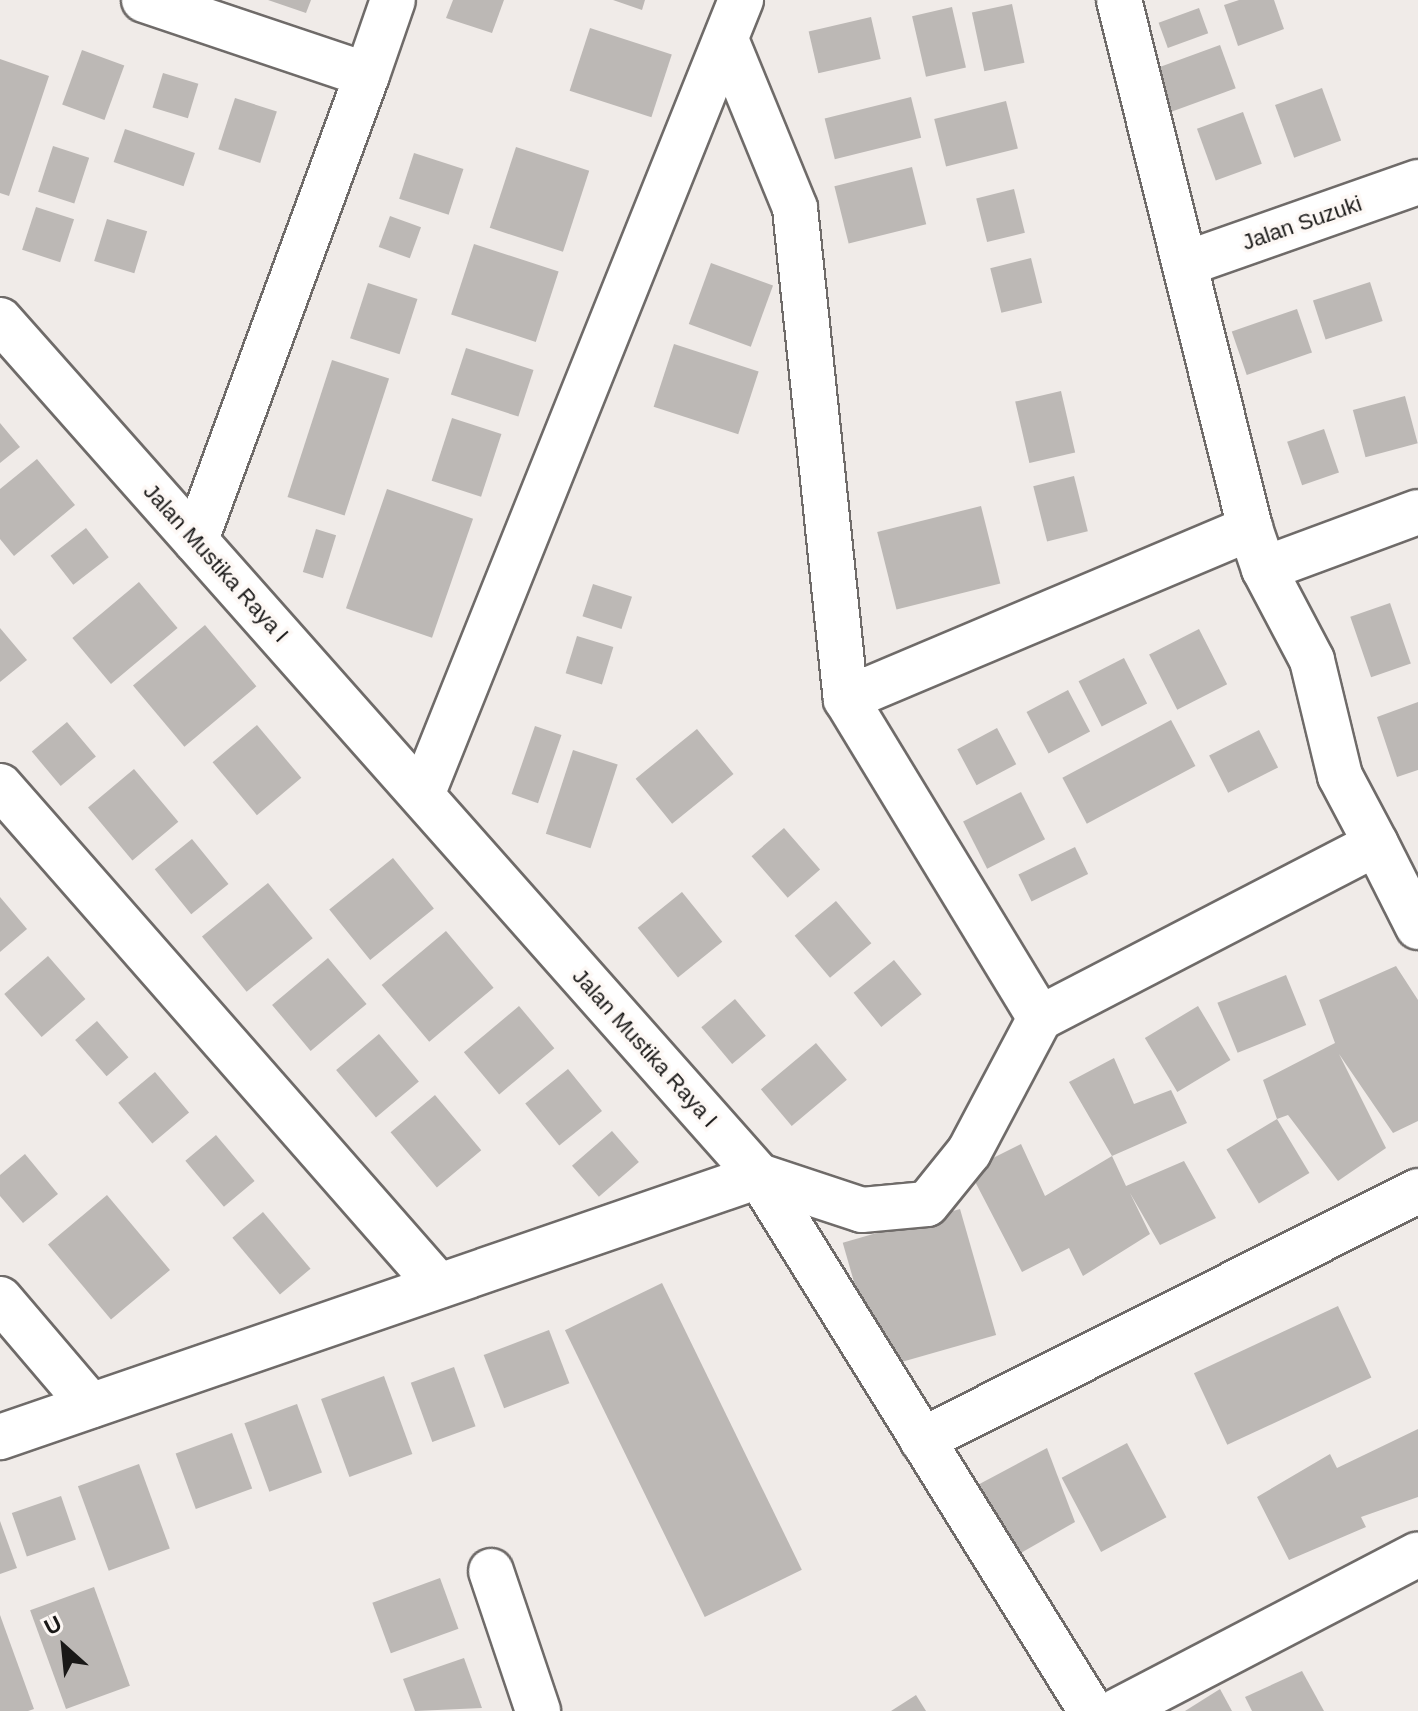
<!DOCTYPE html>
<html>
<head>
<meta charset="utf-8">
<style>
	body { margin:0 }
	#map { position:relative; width:1418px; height:1711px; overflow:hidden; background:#f0ebe8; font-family:Helvetica,sans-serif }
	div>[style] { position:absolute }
	.building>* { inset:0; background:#bcb8b5; transform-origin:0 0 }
	.roads { filter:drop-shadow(2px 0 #6f6b69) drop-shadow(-2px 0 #6f6b69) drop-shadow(0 2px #6f6b69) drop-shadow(0 -2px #6f6b69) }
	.minor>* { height:44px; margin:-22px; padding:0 22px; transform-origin:22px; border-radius:22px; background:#fff }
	span { translate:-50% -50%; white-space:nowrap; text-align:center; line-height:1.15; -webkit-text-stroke:7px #fdf8f5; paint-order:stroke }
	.street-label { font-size:22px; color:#1a1918 }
	.north { position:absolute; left:24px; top:1607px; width:80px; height:80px; -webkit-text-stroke:6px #fdf8f5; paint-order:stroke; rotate:333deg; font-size:22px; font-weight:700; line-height:32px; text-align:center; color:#1a1918 }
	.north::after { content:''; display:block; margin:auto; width:28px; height:36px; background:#1a1918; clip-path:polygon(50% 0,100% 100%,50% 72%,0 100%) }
</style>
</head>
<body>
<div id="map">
	<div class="building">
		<div style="clip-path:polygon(268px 0,311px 0,306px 13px)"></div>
		<div style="clip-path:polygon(453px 0,504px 0,492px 33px,446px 18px)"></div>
		<div style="clip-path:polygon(613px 0,645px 0,642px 10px)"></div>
		<div style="clip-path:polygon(1239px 0,1274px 0,1284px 29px,1238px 46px,1224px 5px)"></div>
		<div style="left:1012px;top:4px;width:60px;height:41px;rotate:78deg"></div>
		<div style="left:952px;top:7px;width:62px;height:41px;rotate:77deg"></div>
		<div style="left:1199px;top:8px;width:27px;height:43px;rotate:70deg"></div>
		<div style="left:871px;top:17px;width:43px;height:64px;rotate:77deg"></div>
		<div style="left:590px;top:28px;width:86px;height:66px;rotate:18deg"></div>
		<div style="left:1220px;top:45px;width:46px;height:75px;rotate:70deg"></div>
		<div style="left:82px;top:50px;width:45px;height:58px;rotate:20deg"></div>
		<div style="clip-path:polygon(0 59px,49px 76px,9px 196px,0 193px)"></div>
		<div style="left:163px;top:73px;width:37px;height:36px;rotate:17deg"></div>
		<div style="left:1322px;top:88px;width:56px;height:50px;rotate:70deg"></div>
		<div style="left:911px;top:97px;width:42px;height:89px;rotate:76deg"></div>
		<div style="left:235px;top:98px;width:44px;height:54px;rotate:18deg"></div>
		<div style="left:1006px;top:101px;width:49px;height:74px;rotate:76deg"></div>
		<div style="left:1243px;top:112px;width:55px;height:49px;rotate:70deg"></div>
		<div style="left:125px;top:129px;width:74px;height:35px;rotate:19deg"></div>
		<div style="left:53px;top:146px;width:38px;height:48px;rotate:18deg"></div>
		<div style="left:516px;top:147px;width:77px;height:85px;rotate:18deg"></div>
		<div style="left:414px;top:153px;width:52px;height:48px;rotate:18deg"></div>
		<div style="left:912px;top:167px;width:59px;height:80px;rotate:76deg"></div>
		<div style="left:1014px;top:189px;width:45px;height:39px;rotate:76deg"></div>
		<div style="left:36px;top:207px;width:40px;height:45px;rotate:18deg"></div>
		<div style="left:390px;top:216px;width:33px;height:33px;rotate:20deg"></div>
		<div style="left:107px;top:219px;width:42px;height:44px;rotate:17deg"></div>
		<div style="left:474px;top:244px;width:89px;height:74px;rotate:18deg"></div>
		<div style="left:1031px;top:258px;width:46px;height:42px;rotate:76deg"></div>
		<div style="left:711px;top:263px;width:66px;height:65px;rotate:20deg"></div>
		<div style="left:1370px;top:282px;width:41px;height:60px;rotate:72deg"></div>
		<div style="left:368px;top:283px;width:52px;height:58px;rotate:18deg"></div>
		<div style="left:1297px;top:309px;width:46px;height:69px;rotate:71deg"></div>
		<div style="left:674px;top:344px;width:89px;height:66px;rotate:18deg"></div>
		<div style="left:466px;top:348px;width:71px;height:49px;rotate:18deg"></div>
		<div style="left:332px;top:360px;width:60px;height:144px;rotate:18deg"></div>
		<div style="left:1061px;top:391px;width:63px;height:47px;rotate:77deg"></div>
		<div style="left:1405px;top:396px;width:49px;height:54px;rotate:75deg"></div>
		<div style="left:452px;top:418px;width:52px;height:66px;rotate:18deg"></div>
		<div style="clip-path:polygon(0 423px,20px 447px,0 463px)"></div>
		<div style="left:1324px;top:429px;width:46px;height:39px;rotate:71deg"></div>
		<div style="clip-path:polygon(37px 459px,75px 505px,14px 556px,0 539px,0 489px)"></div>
		<div style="left:1074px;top:476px;width:57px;height:42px;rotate:76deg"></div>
		<div style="left:387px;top:489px;width:91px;height:126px;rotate:19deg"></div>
		<div style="left:981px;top:506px;width:80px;height:107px;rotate:76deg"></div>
		<div style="left:86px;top:528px;width:37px;height:45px;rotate:52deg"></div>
		<div style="left:316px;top:529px;width:21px;height:45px;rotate:17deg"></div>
		<div style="left:139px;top:582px;width:60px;height:87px;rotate:50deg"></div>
		<div style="left:593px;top:584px;width:41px;height:34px;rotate:18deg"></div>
		<div style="left:1390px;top:603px;width:64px;height:42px;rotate:71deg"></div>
		<div style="left:205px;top:625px;width:80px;height:94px;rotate:50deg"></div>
		<div style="clip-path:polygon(0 628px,27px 660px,0 682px)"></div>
		<div style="left:1199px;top:629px;width:62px;height:56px;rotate:63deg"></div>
		<div style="left:577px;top:636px;width:38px;height:39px;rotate:17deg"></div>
		<div style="left:1124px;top:658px;width:51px;height:51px;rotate:63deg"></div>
		<div style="left:1068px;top:690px;width:47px;height:47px;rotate:62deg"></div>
		<div style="clip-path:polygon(1418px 702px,1418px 770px,1397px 777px,1377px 717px)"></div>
		<div style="left:1171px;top:720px;width:52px;height:123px;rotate:62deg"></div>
		<div style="left:67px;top:722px;width:45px;height:46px;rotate:50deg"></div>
		<div style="left:257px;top:725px;width:69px;height:58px;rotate:50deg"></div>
		<div style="left:535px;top:726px;width:28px;height:72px;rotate:19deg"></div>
		<div style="left:997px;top:728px;width:41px;height:45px;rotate:62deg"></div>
		<div style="left:697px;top:729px;width:58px;height:79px;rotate:51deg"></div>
		<div style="left:1259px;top:730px;width:42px;height:56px;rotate:63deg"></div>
		<div style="left:573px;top:750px;width:47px;height:88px;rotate:18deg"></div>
		<div style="left:134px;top:769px;width:69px;height:60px;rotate:50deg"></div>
		<div style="left:1021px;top:792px;width:53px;height:65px;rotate:63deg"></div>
		<div style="left:784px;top:828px;width:55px;height:43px;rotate:49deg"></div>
		<div style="left:192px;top:839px;width:58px;height:48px;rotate:51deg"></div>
		<div style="left:1075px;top:847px;width:30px;height:63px;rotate:64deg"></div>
		<div style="left:393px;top:858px;width:65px;height:82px;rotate:51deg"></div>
		<div style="left:268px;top:883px;width:71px;height:85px;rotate:51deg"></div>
		<div style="left:682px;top:892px;width:64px;height:57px;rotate:51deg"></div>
		<div style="clip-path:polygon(0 897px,27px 929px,0 952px)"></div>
		<div style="left:836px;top:901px;width:55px;height:54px;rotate:50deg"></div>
		<div style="left:446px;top:931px;width:74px;height:84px;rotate:50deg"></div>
		<div style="left:48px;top:956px;width:57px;height:58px;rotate:49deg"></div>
		<div style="left:328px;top:958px;width:60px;height:73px;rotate:50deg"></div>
		<div style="left:894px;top:960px;width:44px;height:52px;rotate:51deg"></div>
		<div style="clip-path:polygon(1396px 966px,1418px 1000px,1418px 1121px,1393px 1133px,1339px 1054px,1386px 1148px,1338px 1181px,1288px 1115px,1277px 1119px,1263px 1080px,1335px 1043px,1319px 1000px)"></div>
		<div style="left:1286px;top:975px;width:54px;height:74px;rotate:68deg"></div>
		<div style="left:735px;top:999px;width:48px;height:44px;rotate:50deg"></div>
		<div style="left:519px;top:1006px;width:55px;height:72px;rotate:50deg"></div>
		<div style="left:1198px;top:1006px;width:63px;height:62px;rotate:59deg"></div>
		<div style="left:97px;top:1021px;width:48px;height:29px;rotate:49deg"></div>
		<div style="left:379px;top:1034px;width:62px;height:56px;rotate:50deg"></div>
		<div style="left:816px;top:1043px;width:48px;height:72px;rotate:50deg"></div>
		<div style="clip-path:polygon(1114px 1058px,1134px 1104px,1171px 1090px,1187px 1123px,1112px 1156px,1126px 1186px,1184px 1161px,1216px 1218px,1160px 1245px,1130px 1193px,1150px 1234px,1083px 1276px,1069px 1248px,1022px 1272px,969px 1170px,1021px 1144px,1045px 1196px,1112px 1156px,1069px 1082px)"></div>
		<div style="left:568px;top:1069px;width:54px;height:55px;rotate:51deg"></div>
		<div style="left:155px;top:1072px;width:53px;height:48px;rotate:50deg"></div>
		<div style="left:435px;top:1095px;width:72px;height:58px;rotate:50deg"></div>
		<div style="left:1277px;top:1119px;width:63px;height:59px;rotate:59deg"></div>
		<div style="left:612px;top:1131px;width:41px;height:53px;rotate:49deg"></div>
		<div style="left:216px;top:1135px;width:60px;height:40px;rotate:50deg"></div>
		<div style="clip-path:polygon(25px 1154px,58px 1194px,23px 1223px,0 1196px,0 1175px)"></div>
		<div style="left:107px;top:1195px;width:98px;height:77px;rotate:50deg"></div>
		<div style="left:960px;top:1209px;width:131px;height:122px;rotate:74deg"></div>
		<div style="left:263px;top:1212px;width:74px;height:40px;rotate:50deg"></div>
		<div style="left:662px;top:1283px;width:319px;height:108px;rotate:64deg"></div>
		<div style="left:1338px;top:1306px;width:79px;height:159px;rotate:65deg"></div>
		<div style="left:549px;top:1330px;width:57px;height:70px;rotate:69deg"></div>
		<div style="left:454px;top:1367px;width:63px;height:46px;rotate:70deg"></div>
		<div style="left:384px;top:1376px;width:83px;height:67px;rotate:70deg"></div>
		<div style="left:297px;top:1404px;width:73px;height:56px;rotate:70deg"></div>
		<div style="clip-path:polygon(1418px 1429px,1418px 1497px,1361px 1517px,1366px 1527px,1289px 1560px,1257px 1497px,1330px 1454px,1337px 1468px)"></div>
		<div style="left:232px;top:1433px;width:59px;height:60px;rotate:70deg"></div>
		<div style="left:1127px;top:1443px;width:84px;height:74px;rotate:62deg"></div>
		<div style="clip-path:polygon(1047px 1448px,1075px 1522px,1000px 1565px,957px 1496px)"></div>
		<div style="left:139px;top:1464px;width:90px;height:65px;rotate:70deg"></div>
		<div style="left:61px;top:1496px;width:46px;height:52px;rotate:71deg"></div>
		<div style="clip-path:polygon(0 1521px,17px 1568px,0 1574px)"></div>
		<div style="left:440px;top:1578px;width:54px;height:72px;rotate:70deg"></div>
		<div style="left:94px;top:1587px;width:105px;height:68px;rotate:70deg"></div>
		<div style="clip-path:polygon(0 1615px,34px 1709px,28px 1711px,0 1711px)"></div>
		<div style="clip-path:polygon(464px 1658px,482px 1708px,415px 1711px,403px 1679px)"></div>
		<div style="clip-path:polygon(1302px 1671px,1324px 1711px,1252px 1711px,1245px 1697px)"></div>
		<div style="clip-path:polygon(1220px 1689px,1232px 1711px,1185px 1711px)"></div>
		<div style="clip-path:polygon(916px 1695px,926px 1711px,891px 1711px)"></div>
	</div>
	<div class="roads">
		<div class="minor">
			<div style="left:144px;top:0;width:235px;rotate:18.6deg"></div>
			<div style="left:367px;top:75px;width:496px;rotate:110.2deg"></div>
			<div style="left:727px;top:42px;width:179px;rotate:67.7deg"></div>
			<div style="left:795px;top:208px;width:494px;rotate:84.1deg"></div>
			<div style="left:846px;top:699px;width:373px;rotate:58.7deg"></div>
			<div style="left:367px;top:75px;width:79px;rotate:-70.9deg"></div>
			<div style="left:1185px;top:264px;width:247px;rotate:-19.4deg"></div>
			<div style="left:0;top:320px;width:1144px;rotate:48.44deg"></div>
			<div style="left:759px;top:1176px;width:803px;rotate:161.02deg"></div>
			<div style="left:1264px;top:569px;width:164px;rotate:-20.3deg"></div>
			<div style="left:846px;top:699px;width:439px;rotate:-22.9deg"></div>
			<div style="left:0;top:786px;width:665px;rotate:48.72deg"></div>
			<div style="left:422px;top:795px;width:857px;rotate:-68.14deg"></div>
			<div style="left:1376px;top:844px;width:93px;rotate:63.2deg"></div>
			<div style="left:759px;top:1176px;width:108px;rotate:18.3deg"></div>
			<div style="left:862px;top:1210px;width:65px;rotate:-5.3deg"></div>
			<div style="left:927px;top:1204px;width:67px;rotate:-51.1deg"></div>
			<div style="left:969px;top:1152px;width:152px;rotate:-62.1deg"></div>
			<div style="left:1040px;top:1018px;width:378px;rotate:-27.4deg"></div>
			<div style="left:1376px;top:844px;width:77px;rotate:-117.9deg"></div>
			<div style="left:1340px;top:776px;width:119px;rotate:-103.6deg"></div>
			<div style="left:1312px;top:660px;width:103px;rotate:-117.8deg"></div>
			<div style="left:1264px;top:569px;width:43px;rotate:-108.9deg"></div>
			<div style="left:1250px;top:528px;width:544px;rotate:-103.93deg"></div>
			<div style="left:759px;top:1176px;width:630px;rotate:58.18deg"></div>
			<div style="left:0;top:1299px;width:140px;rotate:49.6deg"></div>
			<div style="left:922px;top:1440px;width:555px;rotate:-26.66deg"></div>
			<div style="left:491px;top:1571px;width:148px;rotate:71.4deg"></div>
			<div style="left:1117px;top:1711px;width:339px;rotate:-27.5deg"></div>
		</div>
	</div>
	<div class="street-label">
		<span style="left:1302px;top:223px;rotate:-19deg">Jalan Suzuki</span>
		<span style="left:216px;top:563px;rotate:48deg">Jalan Mustika Raya I</span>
		<span style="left:645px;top:1048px;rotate:48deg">Jalan Mustika Raya I</span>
	</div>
	<div class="north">U</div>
</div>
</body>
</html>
